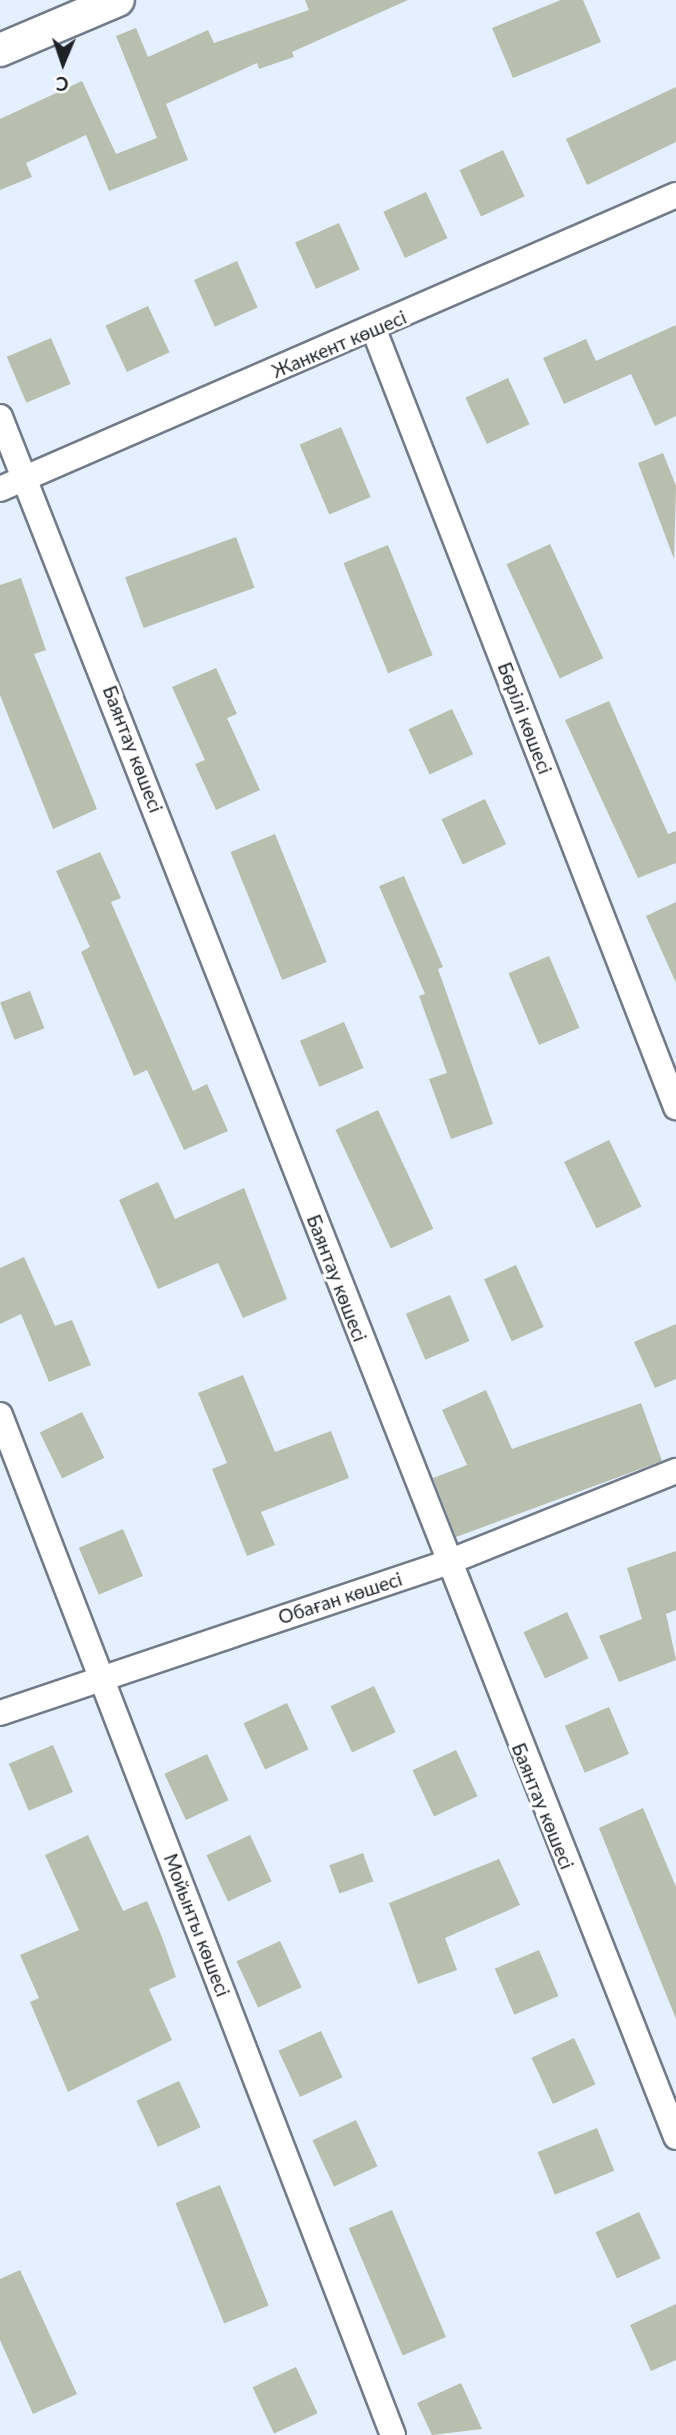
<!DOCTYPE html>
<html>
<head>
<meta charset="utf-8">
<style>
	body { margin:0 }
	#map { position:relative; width:676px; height:2435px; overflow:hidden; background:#e4efff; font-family:Lato,sans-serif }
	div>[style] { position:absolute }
	.building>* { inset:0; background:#b8bfae; transform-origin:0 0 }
	.roads { filter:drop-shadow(2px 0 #717b89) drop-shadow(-2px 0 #717b89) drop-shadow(0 2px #717b89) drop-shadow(0 -2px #717b89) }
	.minor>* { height:24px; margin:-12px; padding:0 12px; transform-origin:12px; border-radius:12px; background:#fff }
	.tertiary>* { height:32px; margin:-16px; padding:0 16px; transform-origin:16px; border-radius:16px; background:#fff }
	span { translate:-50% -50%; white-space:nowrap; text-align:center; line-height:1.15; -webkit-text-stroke:6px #fff; paint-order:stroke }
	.street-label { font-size:19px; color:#1e2227 }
	.north { position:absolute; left:28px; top:28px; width:70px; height:70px; -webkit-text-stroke:5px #fff; paint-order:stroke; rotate:182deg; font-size:19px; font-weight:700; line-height:28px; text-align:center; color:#1e2227 }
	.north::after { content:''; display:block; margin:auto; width:24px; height:32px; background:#1e2227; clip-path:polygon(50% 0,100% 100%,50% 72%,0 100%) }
</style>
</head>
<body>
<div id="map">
	<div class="building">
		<div style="clip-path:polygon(305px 0,408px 0,292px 52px,294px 57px,259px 69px,257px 63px,166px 104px,188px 160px,109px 191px,86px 135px,26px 163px,32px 177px,0 190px,0 119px,82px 81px,116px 154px,157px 138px,116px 36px,136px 28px,148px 57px,208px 30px,214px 43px,309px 10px)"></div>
		<div style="clip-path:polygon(561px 0,583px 0,601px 42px,513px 78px,492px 28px)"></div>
		<div style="clip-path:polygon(676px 87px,676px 142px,587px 185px,566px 139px)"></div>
		<div style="left:503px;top:150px;width:51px;height:48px;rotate:65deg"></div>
		<div style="left:426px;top:192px;width:51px;height:47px;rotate:65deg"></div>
		<div style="left:339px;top:223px;width:51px;height:48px;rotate:66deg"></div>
		<div style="left:237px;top:261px;width:51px;height:47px;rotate:66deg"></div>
		<div style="left:148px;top:306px;width:51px;height:47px;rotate:65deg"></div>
		<div style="clip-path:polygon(676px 325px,676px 416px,655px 426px,631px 374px,564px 404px,543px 358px,586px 339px,596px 361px)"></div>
		<div style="left:51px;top:338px;width:50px;height:48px;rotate:67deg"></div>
		<div style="left:508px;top:378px;width:51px;height:47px;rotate:65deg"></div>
		<div style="left:341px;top:427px;width:76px;height:45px;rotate:67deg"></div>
		<div style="clip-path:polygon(663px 453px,676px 486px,674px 559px,638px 463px)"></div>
		<div style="left:236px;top:537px;width:54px;height:118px;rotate:70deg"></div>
		<div style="left:550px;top:544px;width:126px;height:48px;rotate:65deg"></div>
		<div style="left:388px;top:545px;width:119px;height:48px;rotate:68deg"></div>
		<div style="clip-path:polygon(21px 578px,46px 650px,34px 654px,97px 809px,53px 829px,0 695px,0 585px)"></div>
		<div style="clip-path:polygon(216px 668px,237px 714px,227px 718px,260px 790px,216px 810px,195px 764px,205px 760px,172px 687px)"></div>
		<div style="clip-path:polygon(609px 701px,668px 834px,676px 831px,676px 863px,638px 878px,565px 720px)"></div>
		<div style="left:452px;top:709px;width:50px;height:48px;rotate:65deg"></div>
		<div style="left:485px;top:799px;width:50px;height:48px;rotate:65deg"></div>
		<div style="left:275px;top:834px;width:138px;height:48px;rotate:68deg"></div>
		<div style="clip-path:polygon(100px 852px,121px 898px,111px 902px,193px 1091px,207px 1084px,228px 1131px,184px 1150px,147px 1070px,134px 1076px,81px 952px,90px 947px,56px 871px)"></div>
		<div style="clip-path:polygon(404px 876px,443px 967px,438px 969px,493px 1124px,451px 1139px,429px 1079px,447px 1073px,419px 996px,425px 994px,379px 886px)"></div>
		<div style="clip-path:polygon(676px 902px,676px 983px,646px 916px)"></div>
		<div style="left:549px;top:956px;width:78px;height:44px;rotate:67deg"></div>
		<div style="left:30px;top:991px;width:40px;height:32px;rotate:69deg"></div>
		<div style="left:344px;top:1022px;width:50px;height:48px;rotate:67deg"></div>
		<div style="left:378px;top:1110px;width:131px;height:47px;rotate:65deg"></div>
		<div style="left:609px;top:1140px;width:74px;height:50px;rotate:64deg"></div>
		<div style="clip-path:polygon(158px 1182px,175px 1219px,244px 1188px,287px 1299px,243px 1318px,218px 1263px,158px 1289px,119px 1200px)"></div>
		<div style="clip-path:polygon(24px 1257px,55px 1326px,72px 1320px,91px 1365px,49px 1382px,21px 1314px,0 1324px,0 1268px)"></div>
		<div style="left:516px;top:1265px;width:68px;height:35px;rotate:66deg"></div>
		<div style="left:450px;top:1295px;width:50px;height:48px;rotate:67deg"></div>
		<div style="clip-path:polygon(676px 1324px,676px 1379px,655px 1388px,634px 1342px)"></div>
		<div style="clip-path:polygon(243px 1375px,275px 1452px,331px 1431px,349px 1478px,261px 1512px,275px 1545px,247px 1556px,212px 1469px,227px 1463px,198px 1393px)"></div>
		<div style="clip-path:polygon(486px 1390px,512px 1449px,641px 1403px,662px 1461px,456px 1537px,433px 1478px,467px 1465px,442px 1410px)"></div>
		<div style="left:82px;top:1412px;width:51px;height:47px;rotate:64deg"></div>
		<div style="left:123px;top:1529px;width:51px;height:48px;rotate:67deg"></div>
		<div style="clip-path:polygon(676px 1551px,676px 1610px,666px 1614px,676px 1660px,619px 1682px,599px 1636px,642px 1619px,627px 1568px)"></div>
		<div style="left:567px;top:1612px;width:51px;height:48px;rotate:65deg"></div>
		<div style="left:374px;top:1686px;width:51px;height:48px;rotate:65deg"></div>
		<div style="left:287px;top:1703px;width:51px;height:48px;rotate:65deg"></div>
		<div style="left:609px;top:1707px;width:51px;height:48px;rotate:67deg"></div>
		<div style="left:53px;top:1745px;width:51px;height:48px;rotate:67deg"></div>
		<div style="left:456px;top:1750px;width:51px;height:48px;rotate:65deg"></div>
		<div style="left:207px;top:1754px;width:51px;height:47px;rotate:65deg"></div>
		<div style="clip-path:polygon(643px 1808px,676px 1887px,676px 2019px,599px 1828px)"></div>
		<div style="clip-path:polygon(88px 1835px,123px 1911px,147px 1901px,162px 1937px,176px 1977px,149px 1989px,172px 2040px,68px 2092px,30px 2002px,39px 1998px,20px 1955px,79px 1930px,45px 1855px)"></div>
		<div style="left:250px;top:1835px;width:51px;height:48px;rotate:65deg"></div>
		<div style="left:363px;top:1853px;width:30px;height:36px;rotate:70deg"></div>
		<div style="clip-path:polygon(499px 1859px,520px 1905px,445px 1938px,457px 1970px,418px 1984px,389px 1903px)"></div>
		<div style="left:280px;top:1941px;width:51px;height:48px;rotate:65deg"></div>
		<div style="left:539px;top:1950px;width:50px;height:48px;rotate:67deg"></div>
		<div style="left:321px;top:2031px;width:51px;height:47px;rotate:65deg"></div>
		<div style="left:574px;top:2038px;width:51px;height:47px;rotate:65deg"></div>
		<div style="left:179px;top:2081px;width:51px;height:47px;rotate:65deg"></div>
		<div style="left:356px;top:2120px;width:51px;height:48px;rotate:65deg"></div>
		<div style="left:597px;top:2128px;width:46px;height:64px;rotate:68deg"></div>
		<div style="left:220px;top:2185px;width:130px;height:48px;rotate:68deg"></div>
		<div style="left:392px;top:2210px;width:138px;height:47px;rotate:67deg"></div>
		<div style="left:639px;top:2212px;width:51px;height:48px;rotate:65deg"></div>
		<div style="clip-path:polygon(20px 2270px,77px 2394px,33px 2414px,0 2340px,0 2279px)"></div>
		<div style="clip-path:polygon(676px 2304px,676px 2360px,651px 2371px,630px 2325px)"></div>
		<div style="left:296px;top:2367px;width:51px;height:48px;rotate:65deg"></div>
		<div style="clip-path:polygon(461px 2383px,482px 2429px,432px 2435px,417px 2403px)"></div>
	</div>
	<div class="roads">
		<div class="minor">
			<div style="left:374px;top:330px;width:834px;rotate:68.76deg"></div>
			<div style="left:0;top:417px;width:1848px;rotate:68.54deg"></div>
			<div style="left:0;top:489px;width:737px;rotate:-23.5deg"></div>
			<div style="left:0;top:1415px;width:1093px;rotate:68.93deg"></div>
			<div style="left:0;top:1713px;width:471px;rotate:-18.6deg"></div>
			<div style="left:446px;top:1563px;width:248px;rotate:-21.8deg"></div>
		</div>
		<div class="tertiary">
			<div style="left:0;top:50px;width:128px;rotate:-23deg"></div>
		</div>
	</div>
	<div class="street-label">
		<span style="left:339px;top:344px;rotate:-23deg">Жанкент көшесі</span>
		<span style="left:525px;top:718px;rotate:69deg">Бөрілі көшесі</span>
		<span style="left:133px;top:749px;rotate:69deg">Баянтау көшесі</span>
		<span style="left:337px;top:1278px;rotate:69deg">Баянтау көшесі</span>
		<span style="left:340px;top:1598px;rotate:-18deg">Обаған көшесі</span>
		<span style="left:543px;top:1806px;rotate:68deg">Баянтау көшесі</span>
		<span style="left:197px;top:1925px;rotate:69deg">Мойынты көшесі</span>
	</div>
	<div class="north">С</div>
</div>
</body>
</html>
